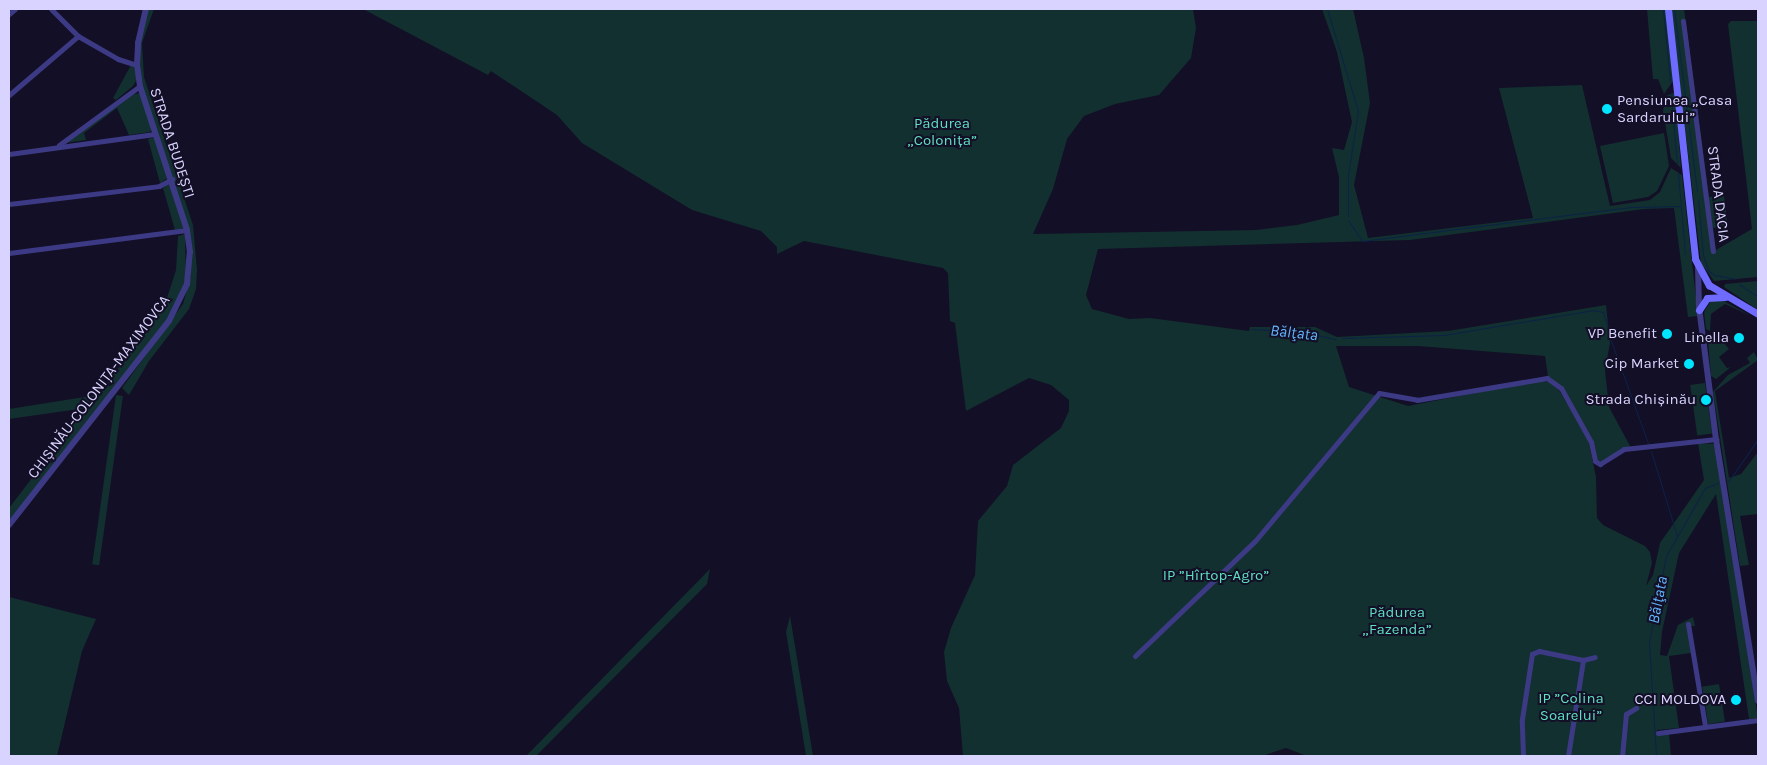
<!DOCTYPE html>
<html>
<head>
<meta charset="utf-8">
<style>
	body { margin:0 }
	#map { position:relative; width:1767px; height:765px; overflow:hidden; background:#130f26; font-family:Karla,sans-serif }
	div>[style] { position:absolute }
	.green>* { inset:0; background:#12302f; transform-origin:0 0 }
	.stream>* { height:1px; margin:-0.5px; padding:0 0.5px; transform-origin:0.5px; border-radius:0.5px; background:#0c2248 }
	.minor>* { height:5px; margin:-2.5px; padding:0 2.5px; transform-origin:2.5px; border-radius:2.5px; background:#3d3a85 }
	.tertiary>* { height:6px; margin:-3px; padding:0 3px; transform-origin:3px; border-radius:3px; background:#3d3a85 }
	.secondary>* { height:7px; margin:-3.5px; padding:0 3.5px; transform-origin:3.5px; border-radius:3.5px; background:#6f6bff }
	.dots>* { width:14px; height:14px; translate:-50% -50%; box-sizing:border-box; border:2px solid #130f26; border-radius:50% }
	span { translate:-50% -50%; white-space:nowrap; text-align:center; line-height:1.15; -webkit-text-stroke:4px #130f26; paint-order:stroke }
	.poi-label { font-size:15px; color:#d9d4ff }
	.left { translate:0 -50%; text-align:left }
	.right { translate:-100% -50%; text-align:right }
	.park-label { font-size:15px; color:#5fe0c0 }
	.street-label { font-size:15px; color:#d9d4ff }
	.water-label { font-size:16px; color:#62b6ff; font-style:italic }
	.frame { position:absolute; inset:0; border:10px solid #d9d4ff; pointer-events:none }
</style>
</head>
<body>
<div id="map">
	<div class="green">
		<div style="clip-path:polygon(148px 9px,154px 9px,142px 43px,144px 77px,193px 225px,197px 270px,196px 289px,189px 309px,149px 361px,129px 395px,122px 388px,183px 304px,191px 276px,188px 229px,143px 88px,139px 64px,140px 42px)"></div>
		<div style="clip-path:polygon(363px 9px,1193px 9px,1196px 28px,1191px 58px,1159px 95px,1115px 104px,1084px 116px,1067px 139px,1053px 189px,1033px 234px,1256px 230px,1297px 225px,1339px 215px,1339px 177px,1332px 148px,1344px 150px,1352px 122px,1337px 52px,1322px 9px,1353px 9px,1364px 58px,1370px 103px,1354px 185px,1368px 238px,1533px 218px,1499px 88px,1582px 85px,1610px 206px,1650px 200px,1660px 192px,1671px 168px,1682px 175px,1698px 316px,1688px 317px,1674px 208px,1644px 209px,1410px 240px,1098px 249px,1086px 295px,1092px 309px,1129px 319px,1150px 318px,1249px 331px,1250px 327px,1315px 327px,1337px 337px,1448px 331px,1606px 305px,1610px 343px,1605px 370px,1609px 407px,1630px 446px,1601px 462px,1596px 458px,1592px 441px,1562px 388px,1548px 376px,1545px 356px,1418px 346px,1336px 346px,1349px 387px,1408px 406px,1536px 381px,1554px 382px,1588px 438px,1596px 477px,1597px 518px,1603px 525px,1645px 546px,1650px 552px,1652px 563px,1646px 586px,1653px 575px,1660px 543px,1704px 480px,1698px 443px,1715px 444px,1758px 718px,1749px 719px,1716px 494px,1679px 553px,1662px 632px,1660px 655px,1667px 656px,1678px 625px,1693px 617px,1695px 626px,1690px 626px,1691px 653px,1669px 656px,1679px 728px,1657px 730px,1657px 735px,1669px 733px,1671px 756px,1307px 756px,1286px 748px,1262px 756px,963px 756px,959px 708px,947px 681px,944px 652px,951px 628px,975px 575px,978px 521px,1007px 486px,1013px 465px,1061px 428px,1069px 411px,1069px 400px,1051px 385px,1029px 378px,966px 411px,955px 323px,950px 321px,948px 273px,943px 268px,804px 241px,777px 254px,777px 247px,761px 231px,692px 210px,582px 143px,557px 115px,491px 71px,488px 75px)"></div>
		<div style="clip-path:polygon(1647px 9px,1666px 9px,1673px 81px,1664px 94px,1658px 79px,1653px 79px)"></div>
		<div style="clip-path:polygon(1671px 9px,1684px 9px,1709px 197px,1724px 196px,1728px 227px,1713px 228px,1716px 250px,1752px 229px,1728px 24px,1731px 21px,1758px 21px,1758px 277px,1714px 281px,1701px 263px)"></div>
		<div style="clip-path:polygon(131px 65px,135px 68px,137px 79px,133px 86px,116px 100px,113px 98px)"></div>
		<div style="clip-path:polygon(1675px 92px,1681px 168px,1671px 158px,1663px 111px,1666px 96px)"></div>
		<div style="clip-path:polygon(140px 93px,152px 129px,150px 132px,129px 135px,117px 108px,84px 133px,86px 140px,65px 143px,130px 95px)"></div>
		<div style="clip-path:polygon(1664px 133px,1669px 166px,1657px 191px,1648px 197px,1613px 203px,1600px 146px)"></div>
		<div style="clip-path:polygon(155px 137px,168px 178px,160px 183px,148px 139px)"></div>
		<div style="clip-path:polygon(170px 183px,184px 228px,175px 230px,163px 188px)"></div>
		<div style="clip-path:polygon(185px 234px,186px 279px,171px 314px,9px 524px,9px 508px,86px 408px,9px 419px,9px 409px,97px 395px,133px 350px,165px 304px,176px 270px,178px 236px)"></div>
		<div style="clip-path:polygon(1758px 281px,1758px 310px,1724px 287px,1725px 284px)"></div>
		<div style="clip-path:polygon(1712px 299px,1722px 300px,1751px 316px,1725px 304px,1711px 314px,1710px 331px,1706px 329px,1704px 312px)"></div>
		<div style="clip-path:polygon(1717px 335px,1729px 349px,1719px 357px,1727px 368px,1731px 367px,1716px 379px,1711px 376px,1708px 341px)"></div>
		<div style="clip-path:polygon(1754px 352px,1758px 360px,1715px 391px,1729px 478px,1741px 474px,1758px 452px,1758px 514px,1740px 516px,1749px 565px,1740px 566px,1713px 392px,1728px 375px,1750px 363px,1747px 358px)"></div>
		<div style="left:1705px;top:383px;width:51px;height:15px;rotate:82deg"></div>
		<div style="left:116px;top:395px;width:7px;height:171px;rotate:8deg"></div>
		<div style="clip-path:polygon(710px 569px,707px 584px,536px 756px,526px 756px)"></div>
		<div style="clip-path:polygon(9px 597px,96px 619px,82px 651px,57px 756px,9px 756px)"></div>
		<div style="clip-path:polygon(790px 616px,796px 652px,813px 756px,806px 756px,786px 632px)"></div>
		<div style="left:1719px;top:684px;width:38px;height:17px;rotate:81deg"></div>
	</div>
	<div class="stream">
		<div style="left:1327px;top:9px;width:107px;rotate:73.1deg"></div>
		<div style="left:1358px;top:111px;width:64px;rotate:99deg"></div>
		<div style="left:1348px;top:174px;width:42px;rotate:90deg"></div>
		<div style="left:1663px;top:9px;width:73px;rotate:84.5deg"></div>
		<div style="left:1674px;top:9px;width:184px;rotate:82.8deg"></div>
		<div style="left:1671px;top:93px;width:71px;rotate:85.2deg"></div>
		<div style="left:1678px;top:173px;width:81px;rotate:85.1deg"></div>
		<div style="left:1698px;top:200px;width:55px;rotate:84.8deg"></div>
		<div style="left:1703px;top:255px;width:16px;rotate:72deg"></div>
		<div style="left:1708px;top:270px;width:8px;rotate:40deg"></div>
		<div style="left:1714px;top:275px;width:22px;rotate:10deg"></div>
		<div style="left:1348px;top:220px;width:25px;rotate:56deg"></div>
		<div style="left:1362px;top:241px;width:271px;rotate:-7.2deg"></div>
		<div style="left:1631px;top:207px;width:50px;rotate:-1.1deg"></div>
		<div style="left:1739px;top:284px;width:23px;rotate:34deg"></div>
		<div style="left:1252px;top:329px;width:52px;rotate:3.3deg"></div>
		<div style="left:1304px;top:332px;width:32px;rotate:13deg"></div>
		<div style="left:1342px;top:338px;width:102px;rotate:-1.7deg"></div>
		<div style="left:1444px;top:335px;width:152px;rotate:-9.5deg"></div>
		<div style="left:1594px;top:310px;width:9px;rotate:13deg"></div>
		<div style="left:1603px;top:312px;width:20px;rotate:72deg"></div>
		<div style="left:1610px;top:338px;width:112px;rotate:70.1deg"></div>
		<div style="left:1651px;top:451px;width:89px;rotate:73deg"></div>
		<div style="left:1728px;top:482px;width:52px;rotate:-55.1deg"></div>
		<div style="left:1656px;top:756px;width:114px;rotate:-93.5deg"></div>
		<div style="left:1649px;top:642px;width:88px;rotate:-78.8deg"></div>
		<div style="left:1666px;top:556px;width:78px;rotate:-60.2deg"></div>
		<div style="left:1705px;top:488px;width:14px;rotate:-21deg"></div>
	</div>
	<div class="minor">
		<div style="left:51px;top:9px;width:38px;rotate:45deg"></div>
		<div style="left:78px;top:36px;width:46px;rotate:29.9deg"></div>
		<div style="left:118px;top:59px;width:20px;rotate:18deg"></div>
		<div style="left:9px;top:14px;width:8px;rotate:-40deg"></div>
		<div style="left:1683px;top:21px;width:232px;rotate:82.6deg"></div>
		<div style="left:9px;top:95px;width:91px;rotate:-40.5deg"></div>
		<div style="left:59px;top:145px;width:100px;rotate:-36.1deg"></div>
		<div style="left:9px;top:154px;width:147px;rotate:-7.8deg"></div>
		<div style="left:9px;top:204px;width:151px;rotate:-6.8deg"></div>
		<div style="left:159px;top:186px;width:15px;rotate:-28deg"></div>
		<div style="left:9px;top:253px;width:179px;rotate:-7.4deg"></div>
		<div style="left:1688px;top:624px;width:103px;rotate:80.5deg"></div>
		<div style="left:1135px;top:656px;width:166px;rotate:-43.8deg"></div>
		<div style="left:1255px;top:541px;width:193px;rotate:-50deg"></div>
		<div style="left:1379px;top:393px;width:39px;rotate:10deg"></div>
		<div style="left:1417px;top:400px;width:132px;rotate:-9.6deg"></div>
		<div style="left:1547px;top:378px;width:17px;rotate:36deg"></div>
		<div style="left:1561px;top:388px;width:62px;rotate:60.9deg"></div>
		<div style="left:1591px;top:442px;width:19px;rotate:78deg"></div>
		<div style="left:1595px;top:461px;width:6px;rotate:31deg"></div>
		<div style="left:1600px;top:464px;width:28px;rotate:-32deg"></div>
		<div style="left:1624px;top:449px;width:93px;rotate:-6.2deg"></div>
		<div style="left:1658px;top:733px;width:101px;rotate:-7.4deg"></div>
		<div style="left:1523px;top:756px;width:37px;rotate:-92deg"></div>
		<div style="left:1522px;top:719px;width:66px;rotate:-81.3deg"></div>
		<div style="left:1532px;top:654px;width:8px;rotate:-23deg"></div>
		<div style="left:1539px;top:651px;width:45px;rotate:11.6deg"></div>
		<div style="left:1568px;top:756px;width:97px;rotate:-81.1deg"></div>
		<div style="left:1583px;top:660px;width:12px;rotate:-14deg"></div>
		<div style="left:1622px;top:756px;width:42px;rotate:-84.6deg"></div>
		<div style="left:1626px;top:714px;width:12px;rotate:-31deg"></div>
	</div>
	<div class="tertiary">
		<div style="left:1698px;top:266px;width:41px;rotate:88.6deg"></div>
		<div style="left:1699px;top:307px;width:133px;rotate:82.7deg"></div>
		<div style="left:1716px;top:439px;width:265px;rotate:80.9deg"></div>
		<div style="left:9px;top:525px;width:259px;rotate:-51.9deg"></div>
		<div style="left:169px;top:321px;width:41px;rotate:-64.1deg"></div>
		<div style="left:187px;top:284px;width:32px;rotate:-85deg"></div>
		<div style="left:190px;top:252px;width:22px;rotate:-98deg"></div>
		<div style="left:187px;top:230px;width:151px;rotate:-108.1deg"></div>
		<div style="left:140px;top:86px;width:21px;rotate:-98deg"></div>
		<div style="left:137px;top:65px;width:22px;rotate:-87deg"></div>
		<div style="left:138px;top:43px;width:35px;rotate:-77deg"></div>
	</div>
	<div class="secondary">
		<div style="left:1668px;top:9px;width:251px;rotate:83.8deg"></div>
		<div style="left:1695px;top:259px;width:30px;rotate:62deg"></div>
		<div style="left:1709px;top:285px;width:57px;rotate:30.6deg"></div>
		<div style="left:1699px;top:310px;width:14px;rotate:-56deg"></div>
		<div style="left:1707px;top:298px;width:18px;rotate:-3deg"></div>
	</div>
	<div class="dots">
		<div style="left:1607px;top:109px;background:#00e5ff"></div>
		<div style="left:1667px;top:334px;background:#00e5ff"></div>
		<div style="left:1739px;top:338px;background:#00e5ff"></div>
		<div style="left:1689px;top:364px;background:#00e5ff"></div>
		<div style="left:1706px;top:400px;background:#00e5ff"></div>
		<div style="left:1736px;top:700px;background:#00e5ff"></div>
	</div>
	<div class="poi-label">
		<span class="left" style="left:1617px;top:109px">Pensiunea „Casa<br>Sardarului”</span>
		<span class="right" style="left:1657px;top:334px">VP Benefit</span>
		<span class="right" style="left:1729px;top:338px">Linella</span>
		<span class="right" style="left:1679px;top:364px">Cip Market</span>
		<span class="right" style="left:1696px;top:400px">Strada Chișinău</span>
		<span class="right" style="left:1726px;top:700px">CCI MOLDOVA</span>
	</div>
	<div class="park-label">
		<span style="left:942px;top:132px">Pădurea<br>„Colonița”</span>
		<span style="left:1216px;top:576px">IP ”Hîrtop-Agro”</span>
		<span style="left:1397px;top:621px">Pădurea<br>„Fazenda”</span>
		<span style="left:1571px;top:707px">IP ”Colina<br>Soarelui”</span>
	</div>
	<div class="street-label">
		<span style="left:172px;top:143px;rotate:72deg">STRADA BUDEȘTI</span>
		<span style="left:1718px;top:194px;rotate:83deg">STRADA DACIA</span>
		<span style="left:99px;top:387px;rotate:-53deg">CHIȘINĂU-COLONIȚA-MAXIMOVCA</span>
	</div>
	<div class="water-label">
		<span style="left:1294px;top:333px;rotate:6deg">Bălţata</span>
		<span style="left:1658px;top:600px;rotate:-79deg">Bălţata</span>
	</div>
	<div class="frame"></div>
</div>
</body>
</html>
